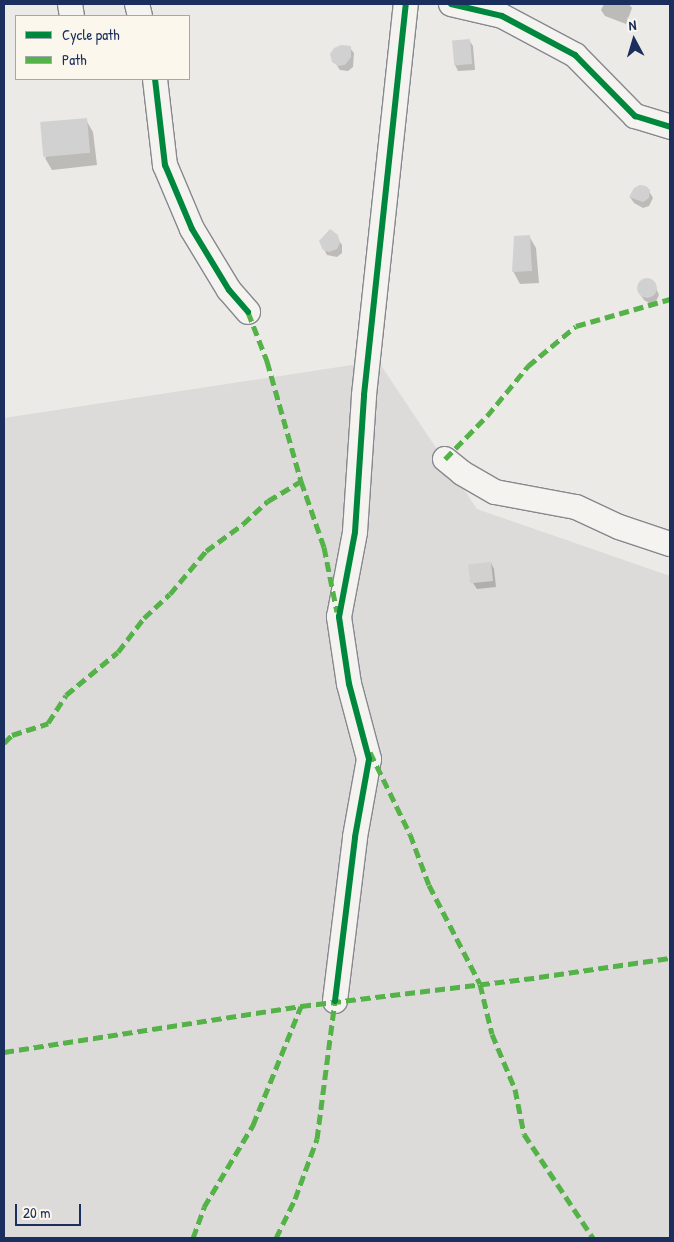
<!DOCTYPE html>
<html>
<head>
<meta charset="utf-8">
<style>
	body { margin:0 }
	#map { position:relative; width:674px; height:1242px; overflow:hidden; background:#eceae6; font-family:"Patrick Hand",sans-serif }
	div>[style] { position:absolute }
	.green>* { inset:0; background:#dcdbd9 }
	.shadow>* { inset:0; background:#0003 }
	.building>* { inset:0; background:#d2d1d1; transform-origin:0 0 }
	.round { border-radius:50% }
	.roads { filter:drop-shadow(1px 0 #85888f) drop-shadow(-1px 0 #85888f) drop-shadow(0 1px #85888f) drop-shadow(0 -1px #85888f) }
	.minor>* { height:24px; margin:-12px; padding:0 12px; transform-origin:12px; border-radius:12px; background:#f4f3ef }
	.quiet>* { height:5px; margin-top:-2.5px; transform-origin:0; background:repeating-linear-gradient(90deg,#55b248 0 10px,transparent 0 15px) }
	.cycleway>* { height:6px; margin:-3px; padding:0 3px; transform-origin:3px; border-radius:3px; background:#00873e }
	span { translate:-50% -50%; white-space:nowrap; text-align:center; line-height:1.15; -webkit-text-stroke:4px #fbf7ec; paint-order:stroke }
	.frame { position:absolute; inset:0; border:5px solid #1b2f5e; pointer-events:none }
	.legend { position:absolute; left:15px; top:15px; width:175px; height:65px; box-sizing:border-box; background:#fbf7ec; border:1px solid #a1a7b3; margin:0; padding:6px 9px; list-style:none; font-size:15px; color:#1b2f5e }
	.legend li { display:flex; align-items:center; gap:10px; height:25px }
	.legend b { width:25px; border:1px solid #a1a7b3 }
	.north { position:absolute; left:609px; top:15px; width:50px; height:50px; -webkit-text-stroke:4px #fbf7ec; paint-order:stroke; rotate:354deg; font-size:14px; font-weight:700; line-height:20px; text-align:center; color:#1b2f5e }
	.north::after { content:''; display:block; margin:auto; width:18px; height:22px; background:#1b2f5e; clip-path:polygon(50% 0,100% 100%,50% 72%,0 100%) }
	.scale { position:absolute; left:15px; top:1204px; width:66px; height:22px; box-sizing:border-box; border:2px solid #1b2f5e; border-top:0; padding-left:6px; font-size:15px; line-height:18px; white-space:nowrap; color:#1b2f5e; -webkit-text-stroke:4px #fbf7ec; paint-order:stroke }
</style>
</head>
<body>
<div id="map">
	<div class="green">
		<div style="clip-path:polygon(378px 361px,477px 509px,670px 576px,670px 1238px,4px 1238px,4px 418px)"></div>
	</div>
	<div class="shadow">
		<div style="clip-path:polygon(604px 4px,629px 4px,632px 8px,626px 24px,605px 16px,601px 10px)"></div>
		<div style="clip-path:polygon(469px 40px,473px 46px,475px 70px,458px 71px,455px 65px)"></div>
		<div style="clip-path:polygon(350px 48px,354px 53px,353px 67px,348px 71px,340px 70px,336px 64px)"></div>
		<div style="clip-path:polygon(86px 120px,93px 132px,97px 165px,52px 170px,45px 158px)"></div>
		<div style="clip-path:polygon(649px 191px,653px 198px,649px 206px,643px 208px,634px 203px,630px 197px)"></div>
		<div style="clip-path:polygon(529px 236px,536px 248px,539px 283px,520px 284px,513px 271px)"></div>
		<div style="clip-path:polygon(338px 239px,342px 245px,342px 253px,337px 257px,327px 255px,324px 249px)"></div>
		<div style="clip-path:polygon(647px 279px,653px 281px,659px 295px,655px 303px,649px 303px,644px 300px,640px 294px,638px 286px,641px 281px)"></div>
		<div style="clip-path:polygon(491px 563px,494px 569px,496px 587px,477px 589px,473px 583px)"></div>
	</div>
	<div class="building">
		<div style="left:470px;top:39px;width:25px;height:18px;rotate:85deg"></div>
		<div style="clip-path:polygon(341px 45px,351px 46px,351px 57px,345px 65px,338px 66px,332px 62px,330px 54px,334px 48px)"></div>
		<div style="left:87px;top:118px;width:35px;height:47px;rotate:85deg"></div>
		<div style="clip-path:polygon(640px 185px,646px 186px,650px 190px,649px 198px,643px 202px,629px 197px,634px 188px)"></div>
		<div style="clip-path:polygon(330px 229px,338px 235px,340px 243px,337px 249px,329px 252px,323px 250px,319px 241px)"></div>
		<div style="clip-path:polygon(530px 235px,532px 271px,512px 272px,514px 236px)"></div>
		<div class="round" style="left:637px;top:278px;width:20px;height:20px"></div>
		<div style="left:491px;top:562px;width:19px;height:23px;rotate:84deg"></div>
	</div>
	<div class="roads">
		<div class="minor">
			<div style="left:70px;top:4px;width:12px;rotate:81deg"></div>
			<div style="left:137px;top:4px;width:12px;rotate:76deg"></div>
			<div style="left:451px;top:4px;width:52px;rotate:13.2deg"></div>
			<div style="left:502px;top:16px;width:83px;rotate:28.1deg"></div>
			<div style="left:575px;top:55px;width:86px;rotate:45.5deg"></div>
			<div style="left:635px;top:116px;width:37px;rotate:17deg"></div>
			<div style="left:155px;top:79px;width:87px;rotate:83.4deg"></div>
			<div style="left:165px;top:165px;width:69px;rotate:67.1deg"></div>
			<div style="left:192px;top:229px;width:71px;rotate:58.8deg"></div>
			<div style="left:229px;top:290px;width:29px;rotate:49deg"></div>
			<div style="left:445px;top:459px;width:22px;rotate:39deg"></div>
			<div style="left:462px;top:473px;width:38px;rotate:30deg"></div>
			<div style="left:495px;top:492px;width:82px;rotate:10.5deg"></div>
			<div style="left:576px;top:507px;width:47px;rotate:24.9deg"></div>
			<div style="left:619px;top:527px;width:54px;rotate:18.4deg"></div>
			<div style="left:335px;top:1001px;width:165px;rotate:-83deg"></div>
			<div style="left:355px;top:837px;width:79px;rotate:-79.8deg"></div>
			<div style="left:369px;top:759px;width:78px;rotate:-104.9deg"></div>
			<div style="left:349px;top:684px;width:68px;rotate:-98.5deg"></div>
			<div style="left:339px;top:617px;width:86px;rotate:-79.3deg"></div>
			<div style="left:355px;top:532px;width:137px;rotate:-86.2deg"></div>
			<div style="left:364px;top:395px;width:393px;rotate:-83.9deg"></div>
		</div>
	</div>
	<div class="quiet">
		<div style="left:248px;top:312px;width:53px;rotate:68.8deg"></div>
		<div style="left:267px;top:361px;width:125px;rotate:74.2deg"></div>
		<div style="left:301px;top:481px;width:70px;rotate:70.8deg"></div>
		<div style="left:324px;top:547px;width:66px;rotate:78.7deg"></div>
		<div style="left:445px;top:459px;width:60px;rotate:-45.7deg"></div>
		<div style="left:487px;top:416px;width:65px;rotate:-50.6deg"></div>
		<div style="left:528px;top:366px;width:62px;rotate:-39.8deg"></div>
		<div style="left:576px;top:326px;width:98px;rotate:-16deg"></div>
		<div style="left:4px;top:743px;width:11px;rotate:-45deg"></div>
		<div style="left:12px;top:735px;width:38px;rotate:-18deg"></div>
		<div style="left:48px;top:723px;width:33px;rotate:-57deg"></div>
		<div style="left:66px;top:695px;width:67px;rotate:-39.6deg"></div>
		<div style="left:118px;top:652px;width:43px;rotate:-52.6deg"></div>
		<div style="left:144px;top:618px;width:35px;rotate:-43deg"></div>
		<div style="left:170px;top:594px;width:56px;rotate:-50.1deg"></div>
		<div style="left:206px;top:551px;width:46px;rotate:-36.1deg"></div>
		<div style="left:243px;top:524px;width:34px;rotate:-43deg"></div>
		<div style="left:268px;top:501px;width:39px;rotate:-31deg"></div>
		<div style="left:370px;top:752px;width:91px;rotate:64deg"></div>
		<div style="left:410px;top:834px;width:54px;rotate:69.6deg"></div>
		<div style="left:429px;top:885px;width:111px;rotate:62.7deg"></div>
		<div style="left:480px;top:984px;width:51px;rotate:76.5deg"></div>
		<div style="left:492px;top:1034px;width:60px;rotate:67.3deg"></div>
		<div style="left:515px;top:1089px;width:46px;rotate:78.7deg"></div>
		<div style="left:524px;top:1134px;width:125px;rotate:56.4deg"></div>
		<div style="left:4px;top:1052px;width:301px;rotate:-8.8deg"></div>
		<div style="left:301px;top:1006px;width:240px;rotate:-6.9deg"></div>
		<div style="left:539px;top:977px;width:132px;rotate:-8.3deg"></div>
		<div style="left:193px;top:1238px;width:33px;rotate:-70deg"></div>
		<div style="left:204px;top:1207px;width:96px;rotate:-59.1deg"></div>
		<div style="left:253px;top:1125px;width:128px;rotate:-68deg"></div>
		<div style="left:276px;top:1238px;width:43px;rotate:-64deg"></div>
		<div style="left:295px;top:1199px;width:64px;rotate:-69.9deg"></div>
		<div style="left:317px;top:1139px;width:139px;rotate:-82.6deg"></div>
	</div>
	<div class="cycleway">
		<div style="left:451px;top:4px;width:52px;rotate:13.2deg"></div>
		<div style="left:502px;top:16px;width:83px;rotate:28.1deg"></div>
		<div style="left:575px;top:55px;width:86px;rotate:45.5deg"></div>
		<div style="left:635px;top:116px;width:37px;rotate:17deg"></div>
		<div style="left:155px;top:79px;width:87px;rotate:83.4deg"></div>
		<div style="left:165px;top:165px;width:69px;rotate:67.1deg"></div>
		<div style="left:192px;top:229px;width:71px;rotate:58.8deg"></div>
		<div style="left:229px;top:290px;width:29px;rotate:49deg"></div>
		<div style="left:335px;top:1001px;width:165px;rotate:-83deg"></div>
		<div style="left:355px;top:837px;width:79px;rotate:-79.8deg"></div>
		<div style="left:369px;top:759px;width:78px;rotate:-104.9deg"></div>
		<div style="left:349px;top:684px;width:68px;rotate:-98.5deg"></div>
		<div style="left:339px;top:617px;width:86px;rotate:-79.3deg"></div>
		<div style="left:355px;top:532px;width:137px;rotate:-86.2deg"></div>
		<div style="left:364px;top:395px;width:393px;rotate:-83.9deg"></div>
	</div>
	<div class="frame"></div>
	<ul class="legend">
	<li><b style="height:6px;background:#00873e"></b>Cycle path</li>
	<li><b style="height:6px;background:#55b248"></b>Path</li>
	</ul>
	<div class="north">N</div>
	<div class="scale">20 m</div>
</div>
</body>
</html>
